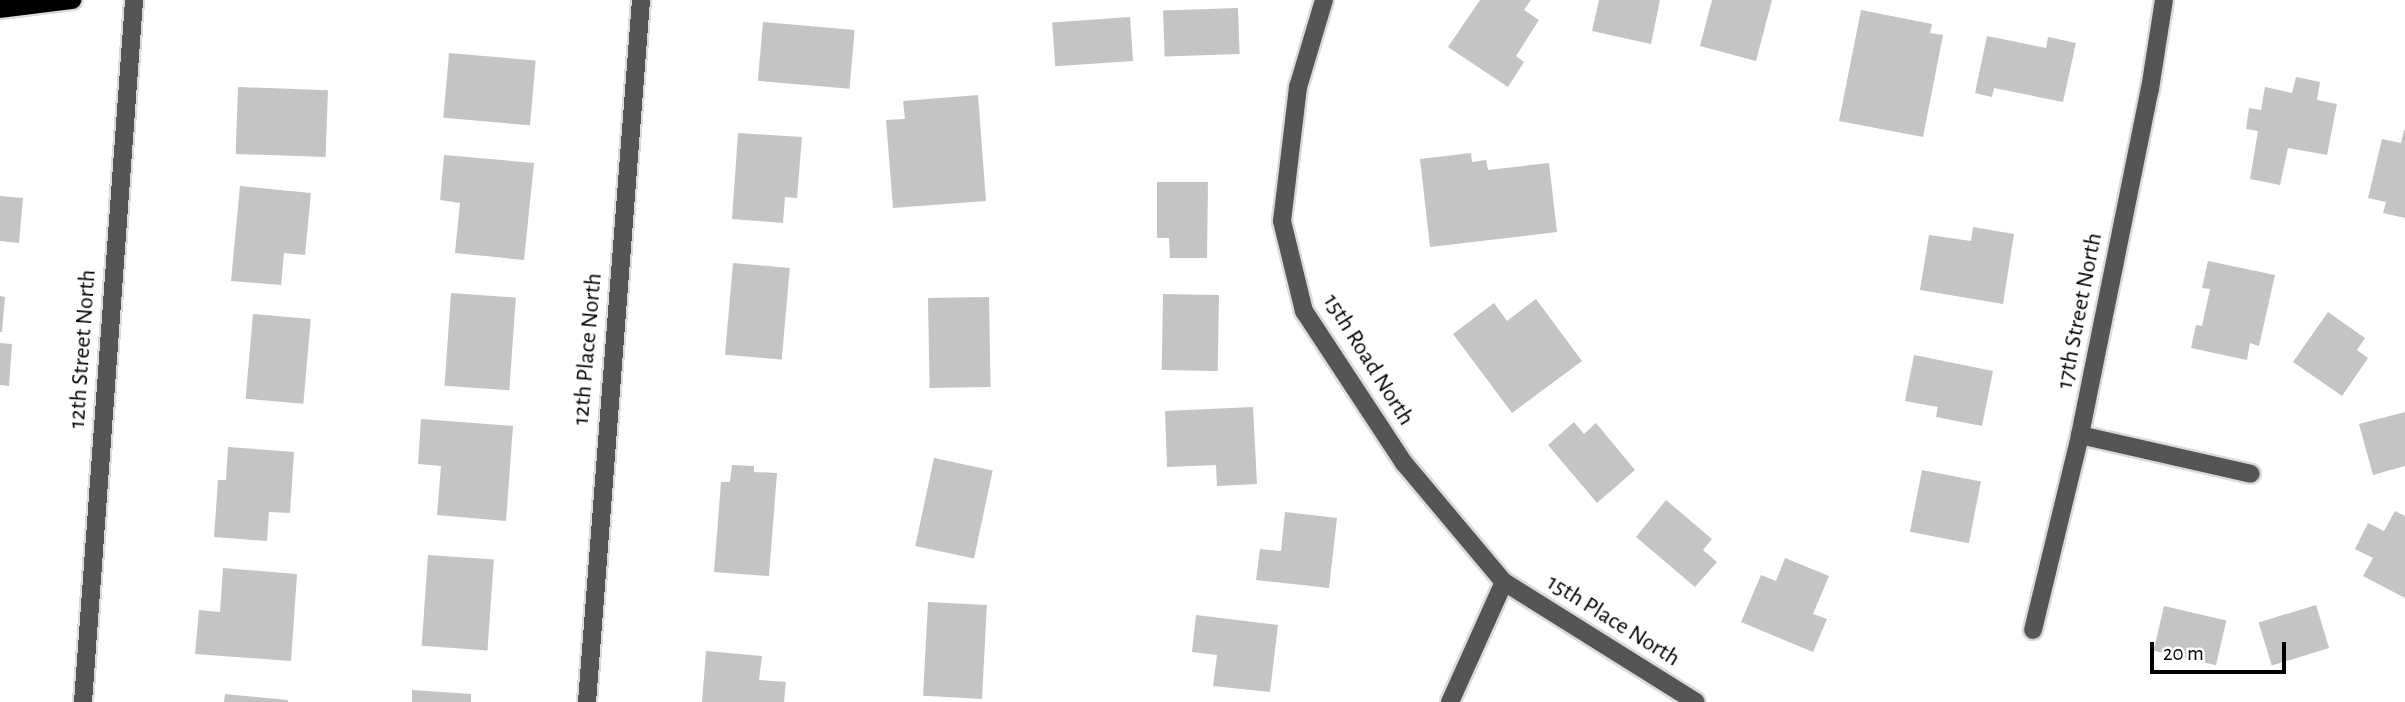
<!DOCTYPE html>
<html>
<head>
<meta charset="utf-8">
<style>
	body { margin:0 }
	#map { position:relative; width:2405px; height:702px; overflow:hidden; background:#fff; font-family:"Alegreya Sans",sans-serif }
	div>[style] { position:absolute }
	.building>* { inset:0; background:#c4c4c4; transform-origin:0 0 }
	.roads { filter:drop-shadow(2px 0 #dbdbdb) drop-shadow(-2px 0 #dbdbdb) drop-shadow(0 2px #dbdbdb) drop-shadow(0 -2px #dbdbdb) }
	.minor>* { height:18px; margin:-9px; padding:0 9px; transform-origin:9px; border-radius:9px; background:#555 }
	.major>* { height:18px; margin:-9px; padding:0 9px; transform-origin:9px; border-radius:9px; background:#000 }
	span { translate:-50% -50%; white-space:nowrap; text-align:center; line-height:1.15; -webkit-text-stroke:5px #fff; paint-order:stroke }
	.street-label { font-size:24px; color:#000 }
	.scale { position:absolute; left:2150px; top:642px; width:136px; height:32px; box-sizing:border-box; border:4px solid #000; border-top:0; padding-left:9px; font-size:21px; line-height:24px; white-space:nowrap; color:#000; -webkit-text-stroke:5px #fff; paint-order:stroke }
</style>
</head>
<body>
<div id="map">
	<div class="building">
		<div style="clip-path:polygon(1480px 0,1531px 0,1524px 10px,1539px 20px,1516px 56px,1524px 62px,1508px 87px,1448px 47px)"></div>
		<div style="clip-path:polygon(1599px 0,1660px 0,1651px 44px,1592px 31px)"></div>
		<div style="clip-path:polygon(1712px 0,1772px 0,1756px 61px,1700px 46px)"></div>
		<div style="left:1238px;top:8px;width:46px;height:75px;rotate:88deg"></div>
		<div style="clip-path:polygon(1861px 10px,1932px 24px,1930px 33px,1943px 35px,1923px 137px,1839px 121px)"></div>
		<div style="left:1130px;top:17px;width:44px;height:78px;rotate:86deg"></div>
		<div style="left:763px;top:22px;width:92px;height:59px;rotate:5deg"></div>
		<div style="clip-path:polygon(1987px 36px,2046px 48px,2048px 37px,2076px 43px,2063px 102px,1994px 88px,1992px 97px,1975px 93px)"></div>
		<div style="left:449px;top:53px;width:87px;height:65px;rotate:5deg"></div>
		<div style="clip-path:polygon(2296px 77px,2320px 82px,2317px 100px,2337px 104px,2327px 155px,2288px 148px,2280px 185px,2250px 179px,2258px 131px,2246px 129px,2249px 108px,2261px 110px,2265px 87px,2292px 93px)"></div>
		<div style="left:238px;top:87px;width:90px;height:67px;rotate:2deg"></div>
		<div style="clip-path:polygon(978px 95px,986px 201px,893px 208px,886px 120px,905px 119px,903px 101px)"></div>
		<div style="clip-path:polygon(2404px 130px,2405px 130px,2405px 218px,2383px 213px,2386px 202px,2368px 198px,2382px 139px,2401px 143px)"></div>
		<div style="clip-path:polygon(738px 133px,802px 137px,797px 198px,785px 197px,783px 223px,732px 219px)"></div>
		<div style="clip-path:polygon(1471px 153px,1472px 162px,1486px 160px,1488px 170px,1549px 163px,1557px 232px,1430px 247px,1420px 159px)"></div>
		<div style="clip-path:polygon(444px 155px,534px 163px,524px 260px,455px 253px,460px 203px,440px 200px)"></div>
		<div style="clip-path:polygon(1157px 182px,1208px 182px,1207px 258px,1170px 258px,1169px 238px,1157px 238px)"></div>
		<div style="clip-path:polygon(240px 186px,311px 193px,305px 255px,284px 253px,281px 285px,231px 281px)"></div>
		<div style="clip-path:polygon(0 196px,23px 198px,19px 243px,0 241px)"></div>
		<div style="clip-path:polygon(1973px 227px,2014px 234px,2003px 304px,1920px 290px,1929px 235px,1971px 241px)"></div>
		<div style="clip-path:polygon(2208px 261px,2275px 275px,2259px 346px,2250px 343px,2247px 360px,2191px 348px,2196px 325px,2202px 326px,2210px 289px,2202px 288px)"></div>
		<div style="left:733px;top:263px;width:57px;height:92px;rotate:5deg"></div>
		<div style="left:451px;top:293px;width:65px;height:93px;rotate:4deg"></div>
		<div style="left:1219px;top:295px;width:76px;height:56px;rotate:91deg"></div>
		<div style="clip-path:polygon(0 296px,5px 297px,2px 332px,0 332px)"></div>
		<div style="left:989px;top:297px;width:90px;height:61px;rotate:89deg"></div>
		<div style="clip-path:polygon(1536px 299px,1582px 361px,1512px 413px,1453px 334px,1494px 303px,1507px 321px)"></div>
		<div style="clip-path:polygon(2328px 312px,2365px 338px,2357px 350px,2368px 358px,2342px 396px,2293px 362px)"></div>
		<div style="left:253px;top:314px;width:58px;height:85px;rotate:5deg"></div>
		<div style="clip-path:polygon(0 343px,12px 344px,9px 386px,0 385px)"></div>
		<div style="clip-path:polygon(1914px 355px,1993px 371px,1982px 426px,1936px 417px,1938px 407px,1905px 401px)"></div>
		<div style="clip-path:polygon(1253px 407px,1257px 484px,1217px 486px,1216px 465px,1167px 467px,1165px 411px)"></div>
		<div style="clip-path:polygon(2405px 412px,2405px 466px,2373px 475px,2359px 424px)"></div>
		<div style="clip-path:polygon(421px 419px,513px 426px,506px 521px,437px 515px,441px 466px,418px 464px)"></div>
		<div style="clip-path:polygon(1574px 422px,1584px 434px,1596px 423px,1635px 470px,1597px 503px,1548px 445px)"></div>
		<div style="clip-path:polygon(228px 447px,294px 452px,290px 513px,269px 512px,267px 541px,214px 537px,218px 480px,226px 480px)"></div>
		<div style="left:934px;top:458px;width:60px;height:90px;rotate:12deg"></div>
		<div style="clip-path:polygon(732px 465px,754px 466px,754px 472px,777px 473px,769px 576px,714px 572px,721px 482px,730px 482px)"></div>
		<div style="left:1922px;top:470px;width:60px;height:63px;rotate:11deg"></div>
		<div style="clip-path:polygon(1666px 500px,1712px 539px,1703px 550px,1717px 562px,1695px 587px,1636px 537px)"></div>
		<div style="clip-path:polygon(2395px 511px,2405px 516px,2405px 598px,2363px 576px,2373px 558px,2355px 549px,2368px 523px,2384px 531px)"></div>
		<div style="clip-path:polygon(1285px 512px,1337px 518px,1329px 588px,1256px 580px,1260px 549px,1281px 551px)"></div>
		<div style="left:428px;top:555px;width:66px;height:91px;rotate:4deg"></div>
		<div style="clip-path:polygon(1785px 558px,1829px 576px,1813px 614px,1827px 619px,1813px 652px,1741px 622px,1761px 575px,1776px 581px)"></div>
		<div style="clip-path:polygon(223px 568px,297px 574px,291px 661px,195px 654px,199px 610px,220px 612px)"></div>
		<div style="left:928px;top:602px;width:59px;height:94px;rotate:3deg"></div>
		<div style="left:2316px;top:605px;width:45px;height:60px;rotate:73deg"></div>
		<div style="left:2164px;top:606px;width:64px;height:46px;rotate:13deg"></div>
		<div style="clip-path:polygon(1196px 615px,1278px 625px,1270px 692px,1213px 686px,1217px 655px,1192px 652px)"></div>
		<div style="clip-path:polygon(706px 651px,762px 656px,759px 680px,786px 682px,784px 702px,702px 702px)"></div>
		<div style="clip-path:polygon(412px 690px,471px 694px,471px 702px,412px 702px)"></div>
		<div style="clip-path:polygon(225px 694px,288px 700px,288px 702px,224px 702px)"></div>
	</div>
	<div class="roads">
		<div class="minor">
			<div style="left:1324px;top:0;width:91px;rotate:106.6deg"></div>
			<div style="left:1298px;top:87px;width:135px;rotate:96.8deg"></div>
			<div style="left:1282px;top:221px;width:93px;rotate:76.3deg"></div>
			<div style="left:1304px;top:311px;width:182px;rotate:56.7deg"></div>
			<div style="left:1404px;top:463px;width:155px;rotate:50deg"></div>
			<div style="left:1504px;top:582px;width:132px;rotate:114.2deg"></div>
			<div style="left:2080px;top:435px;width:175px;rotate:12.8deg"></div>
			<div style="left:1504px;top:582px;width:226px;rotate:32deg"></div>
			<div style="left:2033px;top:630px;width:201px;rotate:-76.4deg"></div>
			<div style="left:2080px;top:435px;width:353px;rotate:-78.6deg"></div>
			<div style="left:2150px;top:89px;width:90px;rotate:-81.1deg"></div>
			<div style="left:83px;top:702px;width:704px;rotate:-85.84deg"></div>
			<div style="left:587px;top:702px;width:704px;rotate:-85.6deg"></div>
		</div>
		<div class="major">
			<div style="left:0;top:9px;width:73px;rotate:-7.1deg"></div>
		</div>
	</div>
	<div class="street-label">
		<span style="left:2080px;top:311px;rotate:-79deg">17th Street North</span>
		<span style="left:83px;top:349px;rotate:-86deg">12th Street North</span>
		<span style="left:588px;top:349px;rotate:-85deg">12th Place North</span>
		<span style="left:1368px;top:360px;rotate:58deg">15th Road North</span>
		<span style="left:1613px;top:621px;rotate:32deg">15th Place North</span>
	</div>
	<div class="scale">20 m</div>
</div>
</body>
</html>
